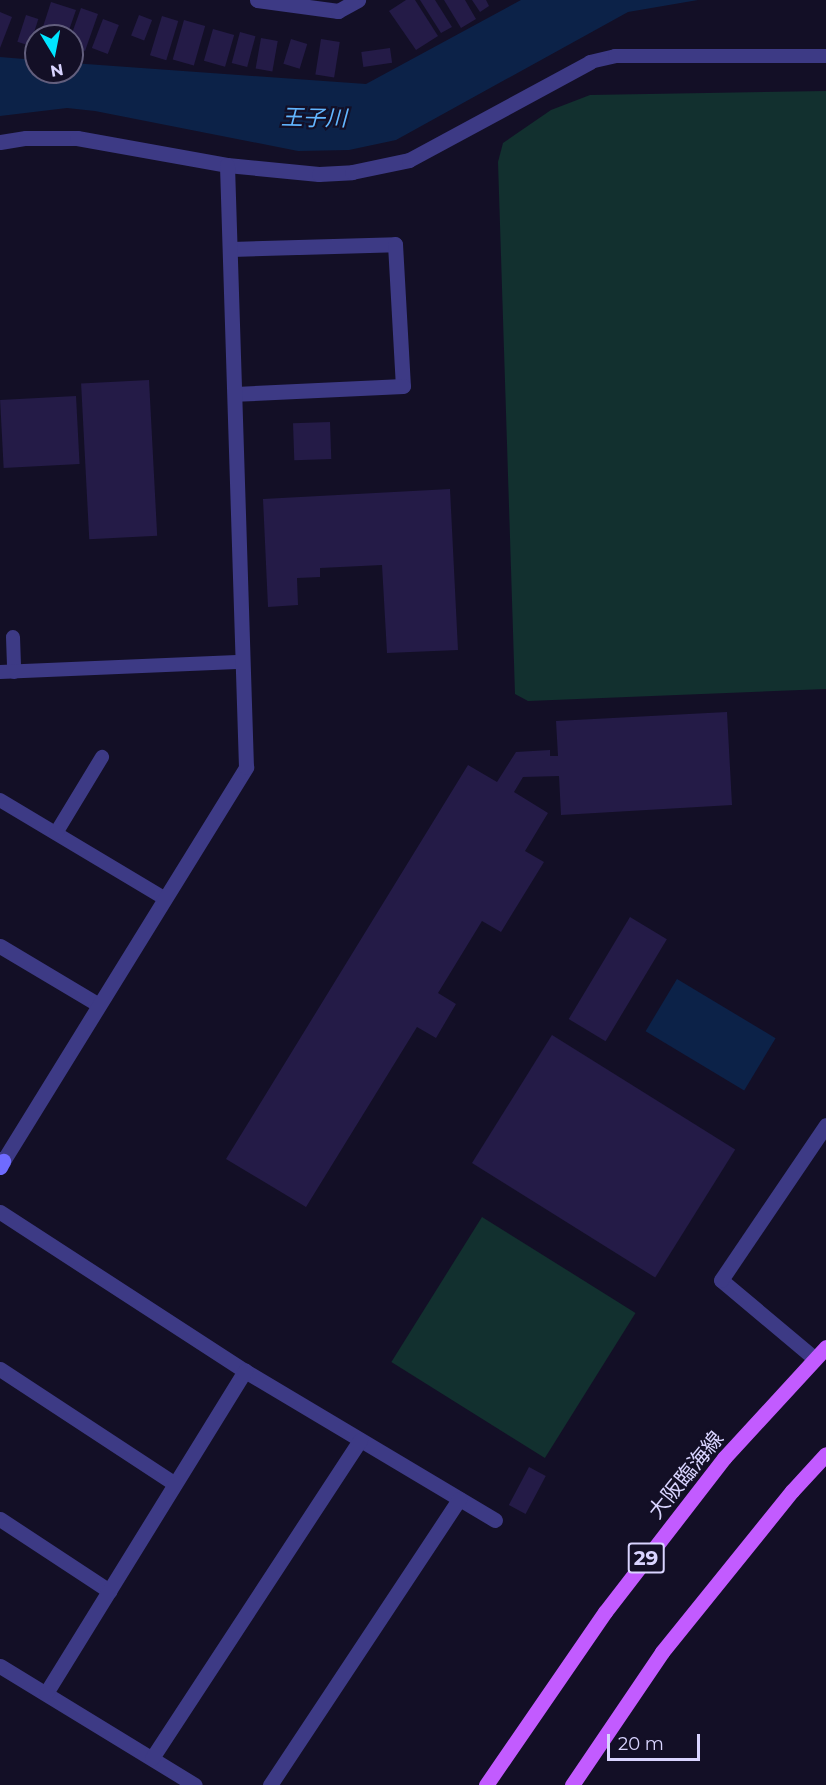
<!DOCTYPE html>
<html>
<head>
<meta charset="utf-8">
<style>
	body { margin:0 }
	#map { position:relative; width:826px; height:1785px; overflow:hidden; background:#130f26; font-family:Montserrat,"Noto Sans JP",sans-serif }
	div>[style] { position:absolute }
	.green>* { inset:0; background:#12302f; transform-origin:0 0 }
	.water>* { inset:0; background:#0c2248; transform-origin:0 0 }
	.building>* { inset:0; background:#241b47; transform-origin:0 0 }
	.lane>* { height:14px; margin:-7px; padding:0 7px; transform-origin:7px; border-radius:7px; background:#3d3a85 }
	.street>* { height:15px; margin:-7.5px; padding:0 7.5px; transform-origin:7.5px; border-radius:7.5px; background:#3d3a85 }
	.secondary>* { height:15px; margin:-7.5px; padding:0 7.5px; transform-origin:7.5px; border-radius:7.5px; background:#6f6bff }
	.primary>* { height:15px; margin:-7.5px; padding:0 7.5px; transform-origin:7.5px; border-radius:7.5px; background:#c25bff }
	span { translate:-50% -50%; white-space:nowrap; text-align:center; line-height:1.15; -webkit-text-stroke:4.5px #130f26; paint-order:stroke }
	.shield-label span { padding:2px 4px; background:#130f26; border:2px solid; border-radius:4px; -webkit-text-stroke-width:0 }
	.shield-label { font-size:20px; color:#d9d4ff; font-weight:700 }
	.street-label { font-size:21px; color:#d9d4ff }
	.water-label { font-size:22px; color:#62b6ff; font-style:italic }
	.north { position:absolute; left:24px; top:24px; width:60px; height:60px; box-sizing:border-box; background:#130f26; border:2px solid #625e7d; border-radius:50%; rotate:170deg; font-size:16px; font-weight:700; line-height:24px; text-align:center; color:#d9d4ff }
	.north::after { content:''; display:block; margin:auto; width:21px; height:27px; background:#00e5ff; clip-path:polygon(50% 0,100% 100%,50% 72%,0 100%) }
	.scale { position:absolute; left:607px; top:1734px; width:93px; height:27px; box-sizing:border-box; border:3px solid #d9d4ff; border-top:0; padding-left:8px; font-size:18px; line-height:21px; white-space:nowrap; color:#d9d4ff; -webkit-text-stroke:4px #130f26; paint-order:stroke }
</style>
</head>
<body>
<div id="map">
	<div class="green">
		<div style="clip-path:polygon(826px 91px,826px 689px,528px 701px,515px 694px,498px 162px,503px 143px,551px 110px,590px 95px)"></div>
		<div style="left:482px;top:1217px;width:181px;height:171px;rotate:32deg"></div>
	</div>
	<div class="water">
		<div style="clip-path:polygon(521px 0,698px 0,628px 12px,396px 140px,349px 150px,298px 151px,95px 111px,67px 108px,0 116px,0 57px,36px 60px,36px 72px,72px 72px,72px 63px,366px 84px)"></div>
		<div style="left:677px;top:979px;width:115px;height:61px;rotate:31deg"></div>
	</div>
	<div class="building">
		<div style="clip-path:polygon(406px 0,415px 0,438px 36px,416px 50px,389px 11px)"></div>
		<div style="clip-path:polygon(420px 0,435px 0,452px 27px,441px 33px)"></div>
		<div style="clip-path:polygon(444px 0,465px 0,476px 19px,461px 28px)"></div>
		<div style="clip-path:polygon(472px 0,486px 0,489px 6px,480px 12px)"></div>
		<div style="clip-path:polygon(51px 2px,76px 10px,67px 36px,40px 36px)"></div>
		<div style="clip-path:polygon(81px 8px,98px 14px,85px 51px,72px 46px,71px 36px)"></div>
		<div style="clip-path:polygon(0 12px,12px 17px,0 48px)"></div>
		<div style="left:26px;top:15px;width:13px;height:28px;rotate:18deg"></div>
		<div style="left:139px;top:15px;width:14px;height:22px;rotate:21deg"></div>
		<div style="left:162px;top:16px;width:17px;height:41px;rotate:17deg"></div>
		<div style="left:103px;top:19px;width:17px;height:31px;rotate:21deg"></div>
		<div style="left:184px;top:20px;width:22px;height:41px;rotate:16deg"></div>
		<div style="left:213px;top:29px;width:22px;height:33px;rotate:16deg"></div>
		<div style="left:240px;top:32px;width:16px;height:32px;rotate:15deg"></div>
		<div style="left:261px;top:38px;width:17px;height:31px;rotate:10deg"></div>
		<div style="left:291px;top:39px;width:17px;height:26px;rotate:17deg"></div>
		<div style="left:321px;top:39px;width:19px;height:36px;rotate:9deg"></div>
		<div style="left:390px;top:48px;width:15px;height:29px;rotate:82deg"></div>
		<div style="left:149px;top:380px;width:156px;height:68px;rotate:87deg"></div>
		<div style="left:76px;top:396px;width:68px;height:76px;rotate:87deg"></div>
		<div style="left:330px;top:422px;width:37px;height:37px;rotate:88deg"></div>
		<div style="clip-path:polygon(450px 489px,458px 650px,387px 653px,382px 565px,320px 568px,320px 577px,297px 578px,298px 605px,268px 607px,263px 499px)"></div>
		<div style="clip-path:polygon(727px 712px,732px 805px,561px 815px,559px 776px,523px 777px,514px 792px,548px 813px,525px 851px,544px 862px,501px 932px,482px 921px,438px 993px,456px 1004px,436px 1038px,417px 1027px,306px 1207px,226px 1159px,468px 765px,497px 782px,516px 752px,550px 750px,550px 756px,558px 756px,556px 721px)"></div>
		<div style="left:630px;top:917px;width:43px;height:119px;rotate:31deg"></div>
		<div style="left:552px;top:1035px;width:216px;height:151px;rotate:32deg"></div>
		<div style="left:529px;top:1467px;width:19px;height:43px;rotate:28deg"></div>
	</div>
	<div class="lane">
		<div style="left:590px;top:62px;width:26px;rotate:-13deg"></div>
		<div style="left:615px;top:56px;width:211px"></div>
		<div style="left:13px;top:637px;width:35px;rotate:88deg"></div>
		<div style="left:0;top:672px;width:243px;rotate:-2.4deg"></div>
		<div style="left:0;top:800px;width:191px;rotate:30.9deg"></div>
		<div style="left:56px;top:833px;width:89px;rotate:-58.8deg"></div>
	</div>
	<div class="street">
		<div style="left:257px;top:0;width:82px;rotate:7.7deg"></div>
		<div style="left:338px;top:11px;width:23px;rotate:-29deg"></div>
		<div style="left:0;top:142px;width:26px;rotate:-9deg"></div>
		<div style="left:26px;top:138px;width:51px"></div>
		<div style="left:77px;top:138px;width:152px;rotate:10.2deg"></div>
		<div style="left:227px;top:165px;width:92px;rotate:5.6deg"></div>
		<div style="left:319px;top:174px;width:33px;rotate:-3deg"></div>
		<div style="left:352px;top:172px;width:58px;rotate:-11.9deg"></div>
		<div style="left:409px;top:160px;width:206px;rotate:-28.4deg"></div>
		<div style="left:231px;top:249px;width:164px;rotate:-1.7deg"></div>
		<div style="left:395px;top:244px;width:142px;rotate:86.8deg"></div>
		<div style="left:403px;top:386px;width:167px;rotate:177.3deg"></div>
		<div style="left:0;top:946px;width:115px;rotate:30.8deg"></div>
		<div style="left:0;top:1159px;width:4px;rotate:34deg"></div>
		<div style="left:3px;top:1161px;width:463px;rotate:-58.3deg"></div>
		<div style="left:246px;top:767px;width:602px;rotate:-91.81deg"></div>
		<div style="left:0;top:1212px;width:292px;rotate:33deg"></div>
		<div style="left:245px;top:1371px;width:291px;rotate:30.8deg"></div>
		<div style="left:814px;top:1358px;width:121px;rotate:-140deg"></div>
		<div style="left:721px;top:1280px;width:187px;rotate:-55.9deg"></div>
		<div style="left:0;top:1369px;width:209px;rotate:33.3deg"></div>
		<div style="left:0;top:1519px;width:131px;rotate:33.4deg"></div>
		<div style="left:0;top:1666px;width:228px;rotate:31.4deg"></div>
		<div style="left:46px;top:1693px;width:379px;rotate:-58.3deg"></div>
		<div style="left:152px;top:1758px;width:380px;rotate:-56.8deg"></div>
		<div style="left:270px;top:1785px;width:343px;rotate:-56.5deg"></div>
	</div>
	<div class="secondary">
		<div style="left:0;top:1167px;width:7px;rotate:-63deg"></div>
	</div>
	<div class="primary">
		<div style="left:486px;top:1785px;width:210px;rotate:-55.5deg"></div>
		<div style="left:605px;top:1612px;width:195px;rotate:-52.3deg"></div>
		<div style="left:724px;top:1458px;width:151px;rotate:-47.4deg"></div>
		<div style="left:572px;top:1785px;width:161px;rotate:-55.9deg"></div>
		<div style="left:662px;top:1652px;width:207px;rotate:-51.1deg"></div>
		<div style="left:792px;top:1491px;width:50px;rotate:-47.4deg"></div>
	</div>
	<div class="shield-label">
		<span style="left:646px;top:1558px">29</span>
	</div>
	<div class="street-label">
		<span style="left:686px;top:1475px;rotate:-51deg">大阪臨海線</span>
	</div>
	<div class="water-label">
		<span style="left:314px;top:118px;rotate:1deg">王子川</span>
	</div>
	<div class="north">N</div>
	<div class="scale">20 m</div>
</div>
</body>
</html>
